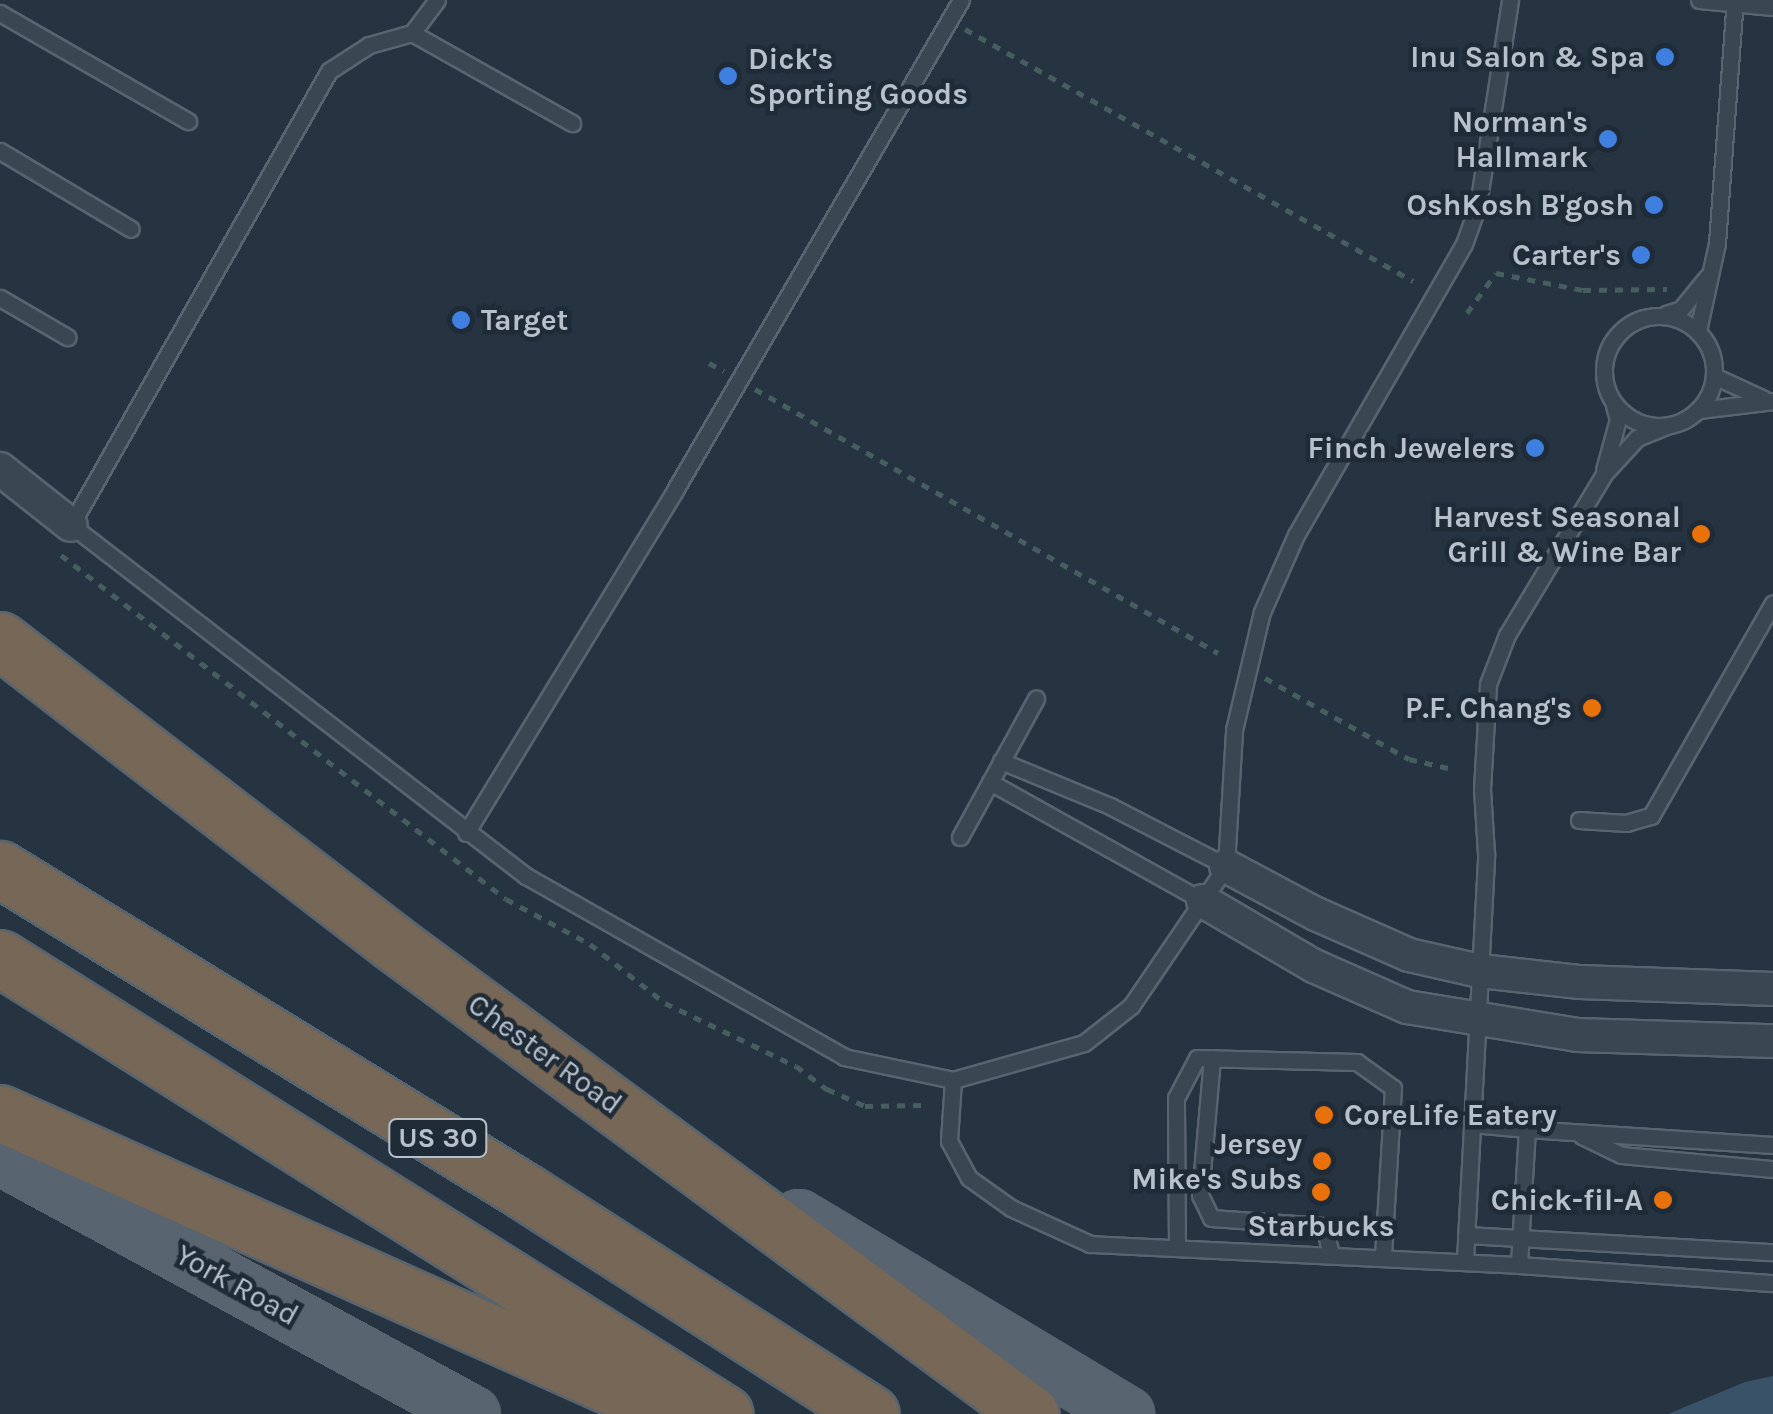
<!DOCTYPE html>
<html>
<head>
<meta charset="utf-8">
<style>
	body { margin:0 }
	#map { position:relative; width:1773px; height:1414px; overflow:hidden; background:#263441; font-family:Karla,sans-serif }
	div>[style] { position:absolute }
	.water>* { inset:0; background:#395268 }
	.path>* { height:5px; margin-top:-2.5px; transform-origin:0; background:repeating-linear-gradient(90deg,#465e5f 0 8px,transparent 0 16px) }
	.roads { filter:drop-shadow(2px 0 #58646e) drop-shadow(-2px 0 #58646e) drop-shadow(0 2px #58646e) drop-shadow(0 -2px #58646e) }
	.lane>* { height:15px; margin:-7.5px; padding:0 7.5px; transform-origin:7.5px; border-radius:7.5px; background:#3a4651 }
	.lane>.ring { margin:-7.5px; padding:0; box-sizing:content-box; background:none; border:15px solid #3a4651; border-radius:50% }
	.street>* { height:32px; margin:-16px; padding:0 16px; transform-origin:16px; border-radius:16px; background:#3a4651 }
	.primary>* { height:52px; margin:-26px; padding:0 26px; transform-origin:26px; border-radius:26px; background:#586571 }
	.highway>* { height:55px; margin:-27.5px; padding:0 27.5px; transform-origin:27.5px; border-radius:27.5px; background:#776757 }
	.dots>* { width:28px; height:28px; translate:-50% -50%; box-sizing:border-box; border:5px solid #1f2b36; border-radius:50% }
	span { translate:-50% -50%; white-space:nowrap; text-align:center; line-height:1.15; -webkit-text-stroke:9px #1f2b36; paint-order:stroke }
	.shield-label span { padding:2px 8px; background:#1f2b36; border:2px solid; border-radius:8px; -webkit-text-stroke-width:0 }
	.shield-label { font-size:28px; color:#b7c1cb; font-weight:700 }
	.poi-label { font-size:30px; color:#b7c1cb; font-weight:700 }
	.right { translate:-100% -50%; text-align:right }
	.left { translate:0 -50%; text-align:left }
	.street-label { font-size:30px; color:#b7c1cb }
</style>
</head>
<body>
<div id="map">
	<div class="water">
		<div style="clip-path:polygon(1773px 1376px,1773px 1414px,1668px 1414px,1745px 1382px)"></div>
	</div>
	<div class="path">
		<div style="left:965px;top:29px;width:514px;rotate:29.36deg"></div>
		<div style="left:1467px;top:313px;width:49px;rotate:-54.1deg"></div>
		<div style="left:1496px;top:273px;width:89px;rotate:11.1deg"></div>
		<div style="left:1583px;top:290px;width:84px;rotate:-0.7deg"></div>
		<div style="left:709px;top:363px;width:17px;rotate:28deg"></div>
		<div style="left:755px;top:389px;width:533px;rotate:29.69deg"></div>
		<div style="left:61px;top:555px;width:562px;rotate:37.71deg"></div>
		<div style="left:506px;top:899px;width:95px;rotate:28.2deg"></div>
		<div style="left:590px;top:944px;width:95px;rotate:38.2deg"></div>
		<div style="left:665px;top:1003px;width:145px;rotate:25.7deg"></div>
		<div style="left:796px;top:1066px;width:39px;rotate:37deg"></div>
		<div style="left:827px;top:1089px;width:42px;rotate:24.1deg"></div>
		<div style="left:865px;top:1106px;width:58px;rotate:-1deg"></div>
		<div style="left:1265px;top:678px;width:165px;rotate:29.4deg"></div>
		<div style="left:1409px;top:759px;width:40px;rotate:13deg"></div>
	</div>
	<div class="roads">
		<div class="lane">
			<div style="left:437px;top:0;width:41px;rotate:127.1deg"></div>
			<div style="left:412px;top:33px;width:184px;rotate:29.4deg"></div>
			<div style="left:1699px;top:0;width:74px;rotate:5.4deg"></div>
			<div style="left:0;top:13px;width:217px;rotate:29.9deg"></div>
			<div style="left:412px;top:33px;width:45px;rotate:164.4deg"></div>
			<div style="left:369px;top:45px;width:48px;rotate:147deg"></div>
			<div style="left:329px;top:71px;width:522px;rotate:119.61deg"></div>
			<div style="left:71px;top:525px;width:575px;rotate:37.65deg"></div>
			<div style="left:526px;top:876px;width:366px;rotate:29.6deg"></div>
			<div style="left:844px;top:1057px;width:111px;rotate:11.9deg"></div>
			<div style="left:953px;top:1080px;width:136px;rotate:-15.8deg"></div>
			<div style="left:1084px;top:1043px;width:60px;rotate:-38.2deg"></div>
			<div style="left:1131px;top:1006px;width:169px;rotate:-55.8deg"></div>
			<div style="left:1226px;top:866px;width:136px;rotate:-86.6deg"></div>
			<div style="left:1234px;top:730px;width:121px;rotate:-76.7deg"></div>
			<div style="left:1262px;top:612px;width:84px;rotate:-66.2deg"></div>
			<div style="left:1296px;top:535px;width:336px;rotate:-60deg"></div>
			<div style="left:1464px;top:244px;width:41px;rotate:-70.3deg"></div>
			<div style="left:1478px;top:205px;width:207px;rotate:-81.1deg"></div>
			<div style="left:0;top:151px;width:152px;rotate:30.8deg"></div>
			<div style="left:0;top:298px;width:78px;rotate:30.2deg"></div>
			<div style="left:1666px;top:314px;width:16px;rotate:-18deg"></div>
			<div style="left:1681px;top:309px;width:41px;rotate:-50.9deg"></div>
			<div class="ring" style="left:1604px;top:316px;width:95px;height:95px"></div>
			<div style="left:1698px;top:331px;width:90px;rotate:-77.8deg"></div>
			<div style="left:1717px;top:243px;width:244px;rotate:-85.8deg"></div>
			<div style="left:1714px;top:376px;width:55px;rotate:24.7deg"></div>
			<div style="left:1699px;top:410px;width:75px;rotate:-6.9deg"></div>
			<div style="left:1604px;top:470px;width:53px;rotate:-74.6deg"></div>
			<div style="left:1618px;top:419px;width:14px;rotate:-107deg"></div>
			<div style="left:1001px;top:761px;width:118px;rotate:22.4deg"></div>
			<div style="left:1110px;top:806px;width:131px;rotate:27.3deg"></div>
			<div style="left:990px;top:782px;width:244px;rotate:29.2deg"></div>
			<div style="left:1579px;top:820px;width:47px;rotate:3.7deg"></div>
			<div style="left:1626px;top:823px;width:26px;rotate:-16deg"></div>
			<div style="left:1651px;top:816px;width:245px;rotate:-60.2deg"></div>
			<div style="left:466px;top:833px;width:402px;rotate:-58.6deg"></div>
			<div style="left:675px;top:490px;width:567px;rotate:-59.73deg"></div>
			<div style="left:960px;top:837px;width:158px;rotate:-61.2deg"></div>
			<div style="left:1212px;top:1058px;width:138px;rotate:95deg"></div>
			<div style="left:1200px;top:1195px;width:25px;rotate:64deg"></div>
			<div style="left:1211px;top:1218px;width:113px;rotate:4deg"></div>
			<div style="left:1324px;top:1226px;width:29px;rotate:76deg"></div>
			<div style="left:953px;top:1080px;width:61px;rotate:93.8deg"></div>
			<div style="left:949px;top:1141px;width:42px;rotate:61.6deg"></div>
			<div style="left:969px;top:1178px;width:52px;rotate:35.5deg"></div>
			<div style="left:1011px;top:1208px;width:87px;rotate:24.5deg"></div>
			<div style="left:1090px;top:1244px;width:430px;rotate:2.8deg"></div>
			<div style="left:1472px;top:1124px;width:55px;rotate:5.2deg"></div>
			<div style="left:1582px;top:1136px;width:43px;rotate:26deg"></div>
			<div style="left:1621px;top:1155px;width:153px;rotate:5.3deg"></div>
			<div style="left:1773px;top:1145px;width:247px;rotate:-176.3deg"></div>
			<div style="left:1527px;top:1129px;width:136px;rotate:93.4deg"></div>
			<div style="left:1519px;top:1265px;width:255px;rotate:4.1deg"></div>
			<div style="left:1466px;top:1235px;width:307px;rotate:3.2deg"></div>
			<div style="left:1177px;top:1248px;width:150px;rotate:-90.4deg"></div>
			<div style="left:1176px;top:1098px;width:45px;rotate:-62.3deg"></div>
			<div style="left:1197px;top:1058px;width:160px;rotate:1.4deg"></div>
			<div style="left:1357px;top:1062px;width:44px;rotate:35.8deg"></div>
			<div style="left:1393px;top:1088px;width:169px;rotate:93.4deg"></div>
			<div style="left:1465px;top:1260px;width:407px;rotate:-87deg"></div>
			<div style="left:1486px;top:854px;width:65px;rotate:-93.5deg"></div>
			<div style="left:1482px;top:789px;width:105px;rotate:-86.7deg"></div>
			<div style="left:1488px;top:684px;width:53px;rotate:-68.8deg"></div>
			<div style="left:1507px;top:635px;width:188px;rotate:-58.9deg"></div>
			<div style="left:1604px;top:474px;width:49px;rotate:-47.5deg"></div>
			<div style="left:1637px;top:438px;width:31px;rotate:-22deg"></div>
		</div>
		<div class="street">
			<div style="left:0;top:469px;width:90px;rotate:38.3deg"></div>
			<div style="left:1226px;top:866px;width:102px;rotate:28.1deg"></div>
			<div style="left:1316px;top:914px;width:102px;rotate:23.8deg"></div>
			<div style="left:1409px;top:955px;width:73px;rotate:12.7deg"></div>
			<div style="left:1480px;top:971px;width:101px;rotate:6.3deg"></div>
			<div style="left:1580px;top:982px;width:193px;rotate:2.1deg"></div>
			<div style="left:1203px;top:901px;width:129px;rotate:30.4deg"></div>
			<div style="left:1314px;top:966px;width:102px;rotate:23.8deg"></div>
			<div style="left:1407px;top:1007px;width:173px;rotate:9.3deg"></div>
			<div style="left:1578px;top:1035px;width:195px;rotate:1.8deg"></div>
		</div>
		<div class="primary">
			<div style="left:0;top:1157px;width:538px;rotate:28.52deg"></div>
			<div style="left:799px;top:1217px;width:383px;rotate:31deg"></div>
		</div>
		<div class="highway">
			<div style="left:0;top:640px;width:495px;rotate:37.6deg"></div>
			<div style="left:392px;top:942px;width:794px;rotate:36.45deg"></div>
			<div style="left:0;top:869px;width:615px;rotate:31.57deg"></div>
			<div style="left:524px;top:1191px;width:412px;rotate:32.7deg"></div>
			<div style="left:0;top:958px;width:856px;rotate:32.17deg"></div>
			<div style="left:0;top:1113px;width:732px;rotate:24.11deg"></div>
		</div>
	</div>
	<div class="dots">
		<div style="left:1665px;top:57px;background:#3f7fe0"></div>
		<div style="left:728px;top:76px;background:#3f7fe0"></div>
		<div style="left:1608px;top:139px;background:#3f7fe0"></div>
		<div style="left:1654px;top:205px;background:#3f7fe0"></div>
		<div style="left:1641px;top:255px;background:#3f7fe0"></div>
		<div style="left:461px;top:320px;background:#3f7fe0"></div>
		<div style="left:1535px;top:448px;background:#3f7fe0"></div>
		<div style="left:1701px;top:534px;background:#e8710a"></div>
		<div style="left:1592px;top:708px;background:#e8710a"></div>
		<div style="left:1324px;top:1115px;background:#e8710a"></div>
		<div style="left:1322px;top:1161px;background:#e8710a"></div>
		<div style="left:1321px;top:1192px;background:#e8710a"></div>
		<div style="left:1663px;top:1200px;background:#e8710a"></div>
	</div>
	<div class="shield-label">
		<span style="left:438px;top:1138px">US 30</span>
	</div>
	<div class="poi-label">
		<span class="right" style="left:1645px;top:57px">Inu Salon &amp; Spa</span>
		<span class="left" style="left:748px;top:76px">Dick's<br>Sporting Goods</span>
		<span class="right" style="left:1588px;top:139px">Norman's<br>Hallmark</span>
		<span class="right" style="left:1634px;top:205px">OshKosh B'gosh</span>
		<span class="right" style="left:1621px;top:255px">Carter's</span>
		<span class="left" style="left:481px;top:320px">Target</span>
		<span class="right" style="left:1515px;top:448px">Finch Jewelers</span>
		<span class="right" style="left:1681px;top:534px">Harvest Seasonal<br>Grill &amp; Wine Bar</span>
		<span class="right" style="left:1572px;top:708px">P.F. Chang's</span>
		<span class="left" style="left:1344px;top:1115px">CoreLife Eatery</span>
		<span class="right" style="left:1302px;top:1161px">Jersey<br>Mike's Subs</span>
		<span class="right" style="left:1643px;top:1200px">Chick-fil-A</span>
		<span style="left:1321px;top:1226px">Starbucks</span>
	</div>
	<div class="street-label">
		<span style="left:545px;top:1054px;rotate:36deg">Chester Road</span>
		<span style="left:237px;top:1285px;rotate:29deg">York Road</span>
	</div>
</div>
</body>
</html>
